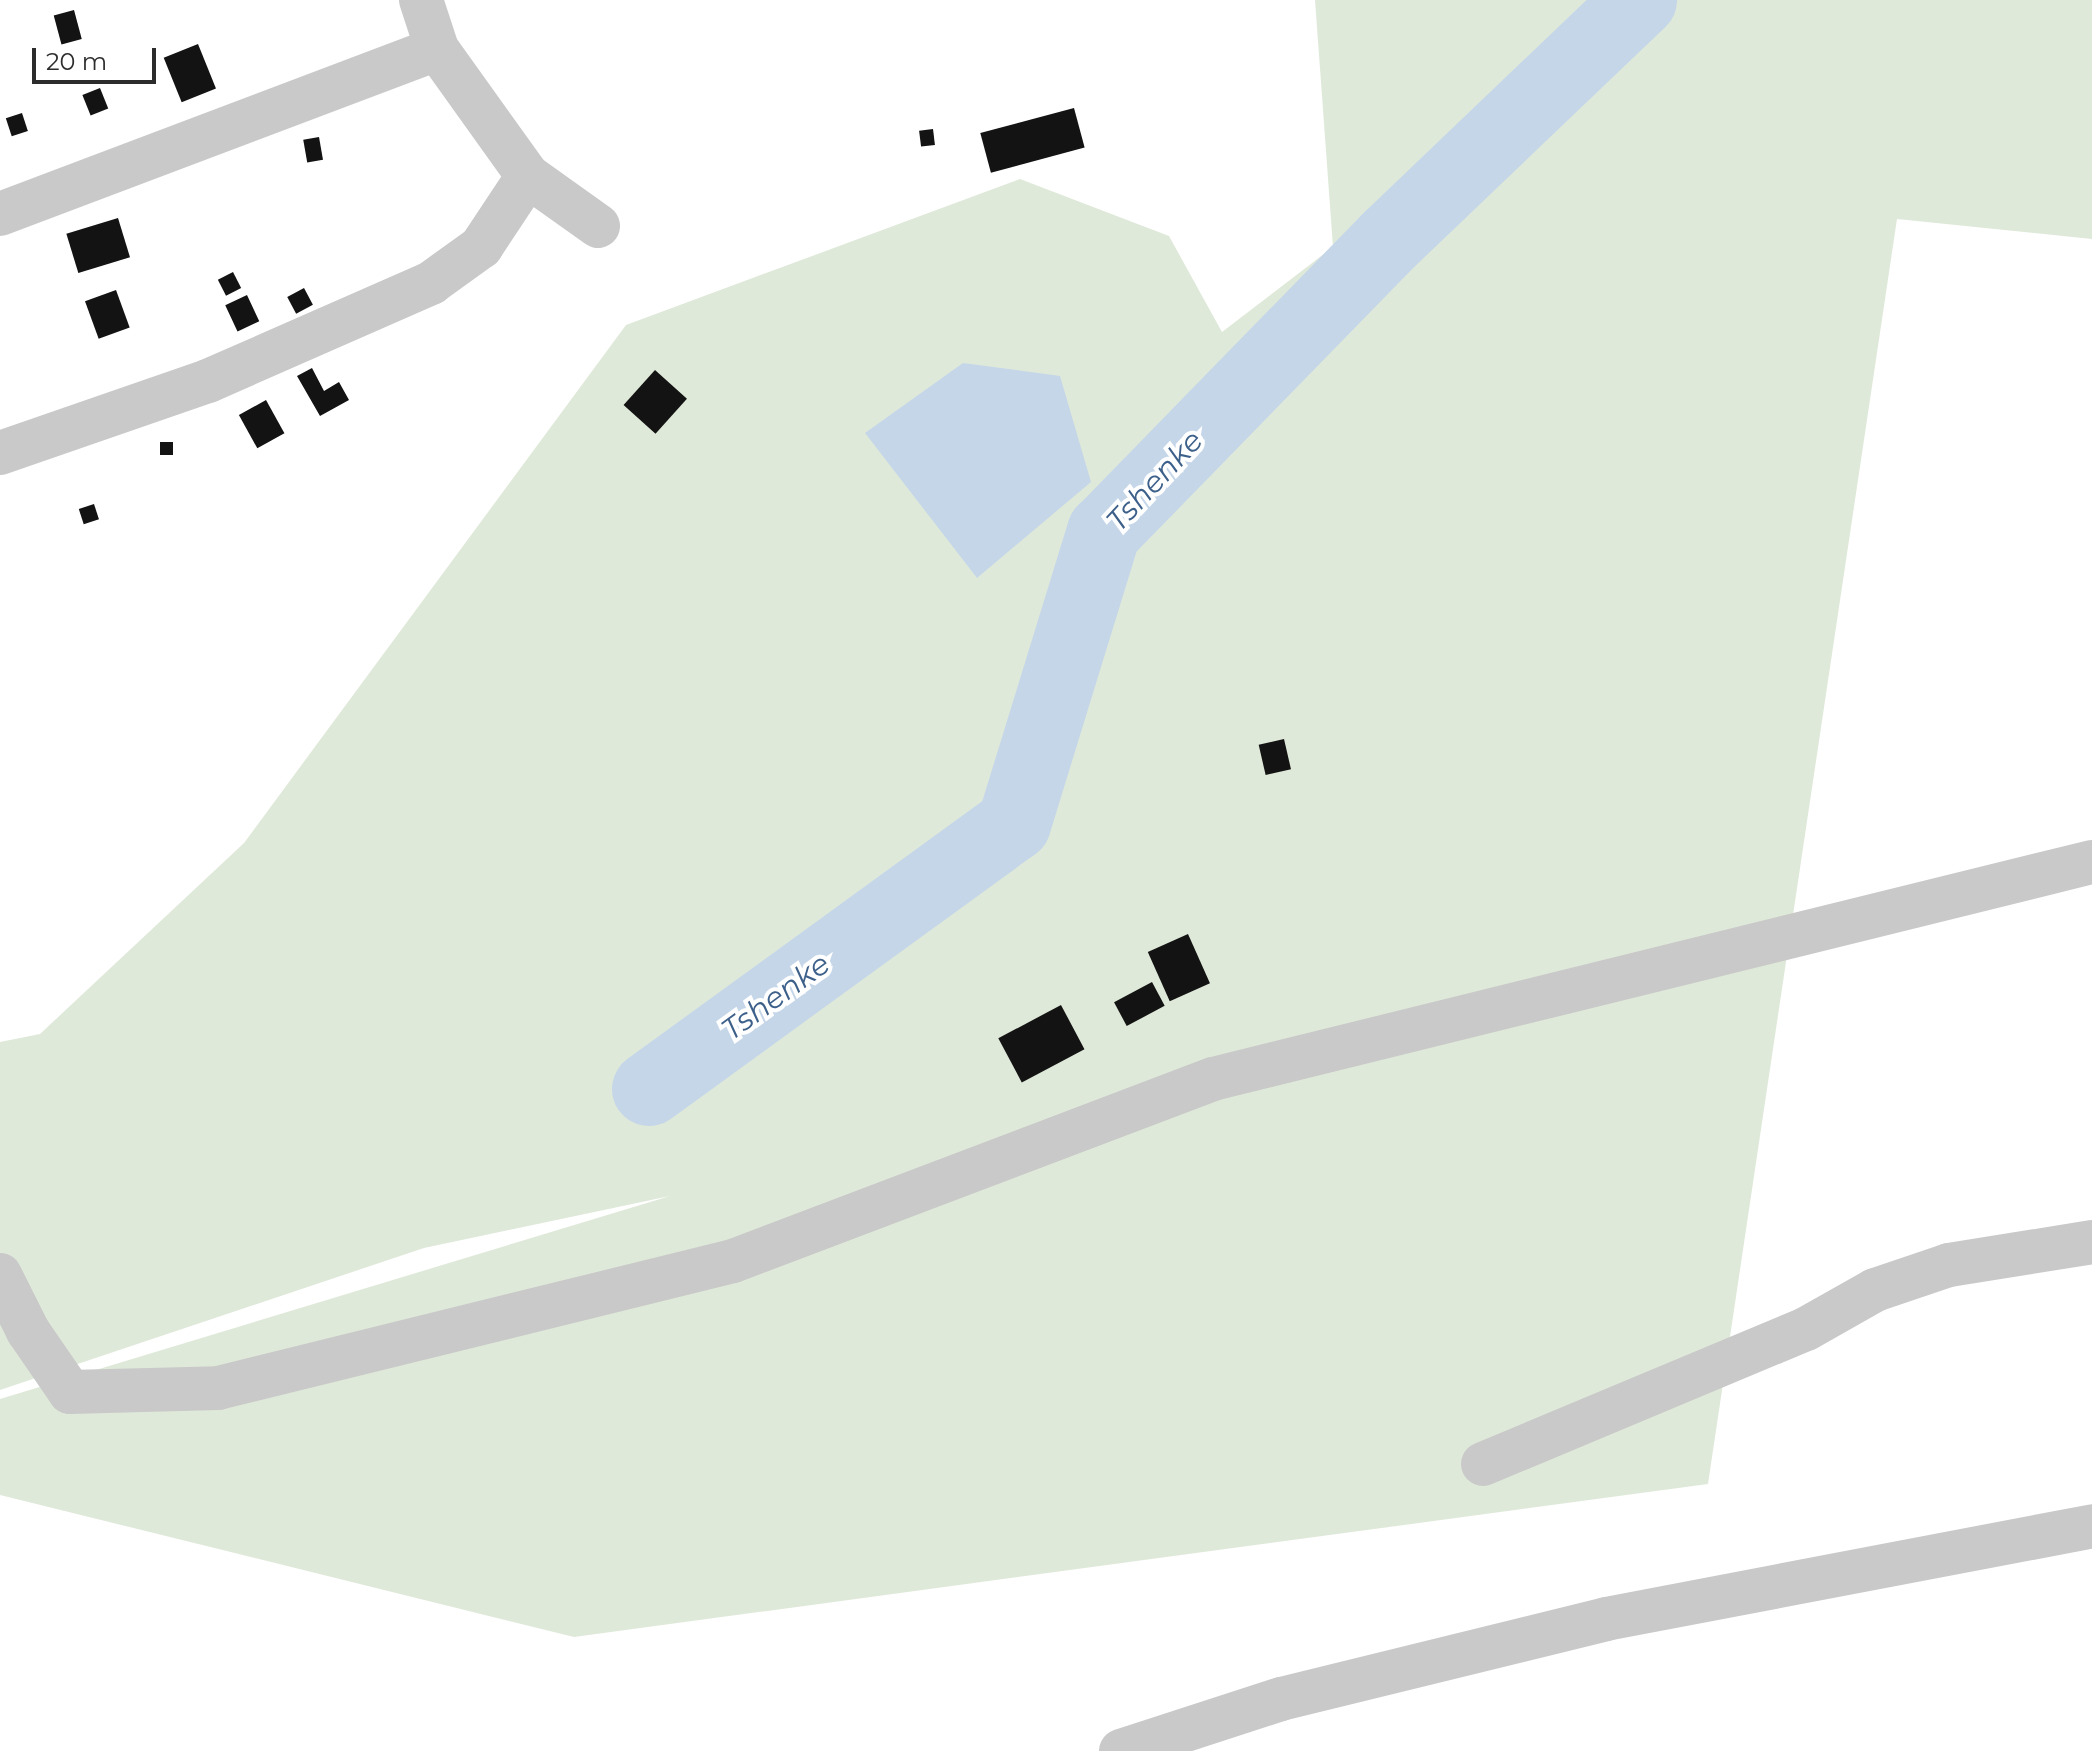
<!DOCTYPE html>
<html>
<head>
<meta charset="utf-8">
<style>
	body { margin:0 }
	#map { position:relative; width:2092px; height:1751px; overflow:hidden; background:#fff; font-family:Montserrat,sans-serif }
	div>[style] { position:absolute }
	.green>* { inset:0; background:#dfe9d9 }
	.water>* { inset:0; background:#c5d6e9 }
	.river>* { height:74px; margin:-37px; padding:0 37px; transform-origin:37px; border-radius:37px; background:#c5d6e9 }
	.building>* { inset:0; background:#131313; transform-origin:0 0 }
	.minor>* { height:44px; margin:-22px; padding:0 22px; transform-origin:22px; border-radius:22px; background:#c9c9c9 }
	span { translate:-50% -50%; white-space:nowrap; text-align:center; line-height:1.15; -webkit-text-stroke:8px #fff; paint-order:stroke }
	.water-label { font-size:30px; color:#3d608a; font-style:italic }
	.scale { position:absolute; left:32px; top:48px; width:124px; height:36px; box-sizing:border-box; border:4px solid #2c2c2c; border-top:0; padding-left:10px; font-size:24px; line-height:28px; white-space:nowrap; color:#2c2c2c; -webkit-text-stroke:6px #fff; paint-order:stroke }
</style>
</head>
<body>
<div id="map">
	<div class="green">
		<div style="clip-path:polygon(1315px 0,2092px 0,2092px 239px,1897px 219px,1708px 1484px,574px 1637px,0 1495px,0 1399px,670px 1196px,424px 1248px,0 1390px,0 1042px,40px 1034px,244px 843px,626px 325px,1020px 179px,1169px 236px,1222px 332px,1333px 247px)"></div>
	</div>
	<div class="water">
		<div style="clip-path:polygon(963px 363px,1060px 376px,1091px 482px,977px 578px,865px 433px)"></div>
	</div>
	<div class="river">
		<div style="left:649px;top:1089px;width:451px;rotate:-36deg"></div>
		<div style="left:1014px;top:824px;width:306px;rotate:-72.9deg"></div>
		<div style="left:1104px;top:532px;width:409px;rotate:-45.7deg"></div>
		<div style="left:1390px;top:239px;width:346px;rotate:-43.7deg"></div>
	</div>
	<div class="building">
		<div style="left:74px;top:10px;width:30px;height:21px;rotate:75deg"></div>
		<div style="left:198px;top:44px;width:48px;height:37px;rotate:68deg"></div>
		<div style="left:100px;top:88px;width:22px;height:19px;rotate:68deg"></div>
		<div style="left:1074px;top:108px;width:41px;height:97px;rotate:75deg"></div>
		<div style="left:22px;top:113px;width:19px;height:17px;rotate:72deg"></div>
		<div style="left:933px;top:129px;width:16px;height:14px;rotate:83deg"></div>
		<div style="left:319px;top:137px;width:23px;height:16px;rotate:80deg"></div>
		<div style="left:118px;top:218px;width:41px;height:54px;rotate:73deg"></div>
		<div style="left:233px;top:272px;width:18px;height:17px;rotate:63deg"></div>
		<div style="left:304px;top:288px;width:19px;height:19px;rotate:62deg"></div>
		<div style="left:116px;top:290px;width:40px;height:33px;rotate:70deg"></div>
		<div style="left:247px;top:295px;width:29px;height:24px;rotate:65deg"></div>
		<div style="clip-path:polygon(312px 368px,324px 391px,339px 382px,349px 400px,320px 416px,297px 376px)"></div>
		<div style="left:655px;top:370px;width:43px;height:47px;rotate:42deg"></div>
		<div style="left:266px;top:400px;width:38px;height:31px;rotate:61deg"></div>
		<div style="left:160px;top:442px;width:13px;height:13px"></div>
		<div style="left:94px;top:504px;width:16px;height:16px;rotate:72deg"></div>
		<div style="left:1284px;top:739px;width:31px;height:26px;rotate:77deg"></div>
		<div style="left:1188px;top:934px;width:54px;height:44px;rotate:66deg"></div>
		<div style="left:1152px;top:982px;width:27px;height:43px;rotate:62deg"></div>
		<div style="left:1061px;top:1005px;width:50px;height:71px;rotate:62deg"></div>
	</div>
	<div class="minor">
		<div style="left:421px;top:0;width:52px;rotate:71.9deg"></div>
		<div style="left:437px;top:49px;width:156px;rotate:54.4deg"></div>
		<div style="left:528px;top:176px;width:86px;rotate:35.5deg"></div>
		<div style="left:0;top:214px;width:467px;rotate:-20.7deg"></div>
		<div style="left:0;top:453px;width:220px;rotate:-19.1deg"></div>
		<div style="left:208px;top:381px;width:244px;rotate:-23.7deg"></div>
		<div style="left:431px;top:283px;width:62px;rotate:-35.8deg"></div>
		<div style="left:481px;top:247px;width:85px;rotate:-56.5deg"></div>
		<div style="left:0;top:1275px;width:63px;rotate:63.4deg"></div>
		<div style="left:28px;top:1331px;width:74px;rotate:55.5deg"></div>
		<div style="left:70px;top:1392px;width:148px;rotate:-1.5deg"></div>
		<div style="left:218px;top:1388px;width:530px;rotate:-13.85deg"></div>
		<div style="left:733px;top:1261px;width:513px;rotate:-20.77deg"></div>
		<div style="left:1213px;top:1079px;width:905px;rotate:-13.87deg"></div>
		<div style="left:1483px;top:1464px;width:350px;rotate:-22.7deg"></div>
		<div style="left:1806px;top:1329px;width:79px;rotate:-29.5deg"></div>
		<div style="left:1875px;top:1290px;width:78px;rotate:-18.7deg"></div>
		<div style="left:1949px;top:1265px;width:145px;rotate:-9.1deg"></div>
		<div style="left:1121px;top:1751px;width:168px;rotate:-18deg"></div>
		<div style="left:1281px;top:1699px;width:335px;rotate:-13.8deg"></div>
		<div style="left:1606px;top:1619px;width:495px;rotate:-10.8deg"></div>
	</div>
	<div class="water-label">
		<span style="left:1155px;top:481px;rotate:-47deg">Tshenke</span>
		<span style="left:776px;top:997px;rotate:-36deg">Tshenke</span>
	</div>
	<div class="scale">20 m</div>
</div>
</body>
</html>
